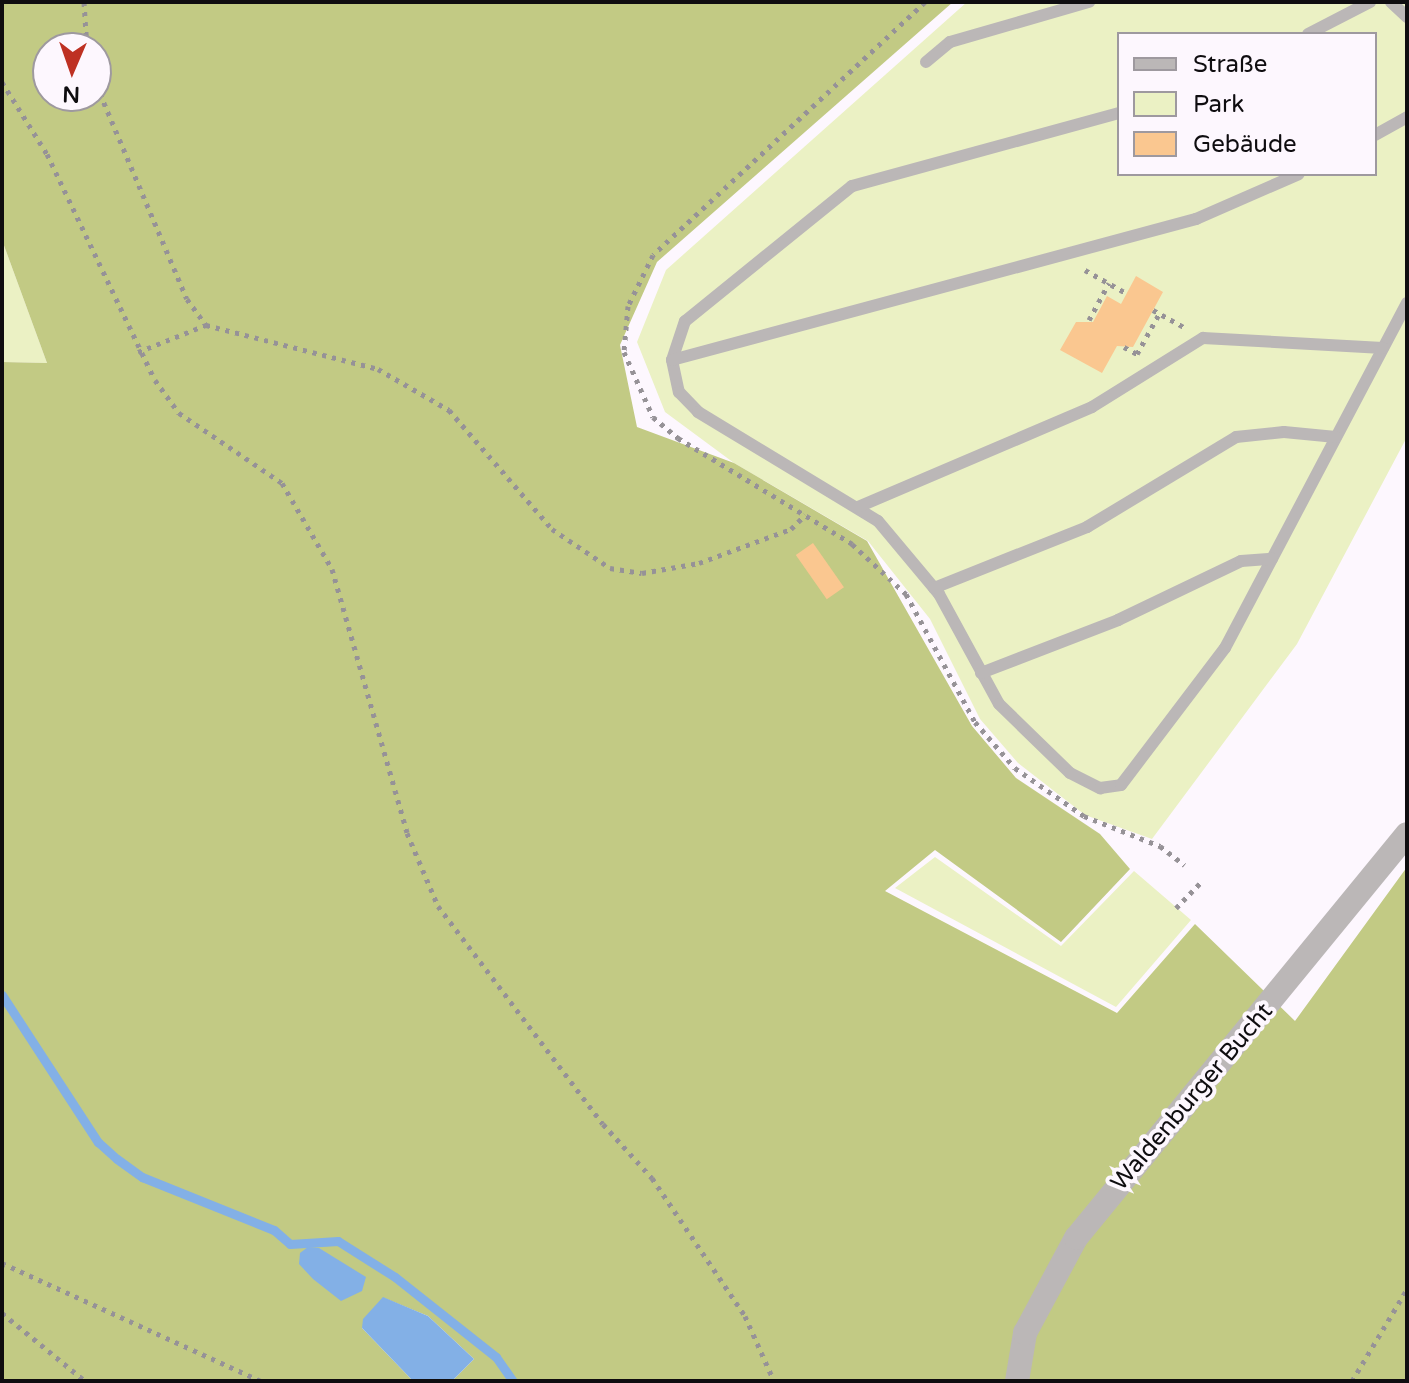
<!DOCTYPE html>
<html>
<head>
<meta charset="utf-8">
<style>
	body { margin:0 }
	#map { position:relative; width:1409px; height:1383px; overflow:hidden; background:#fdf7fe; font-family:"Varela Round",sans-serif }
	div>[style] { position:absolute }
	.green>* { inset:0; background:#ebf1c4 }
	.forest>* { inset:0; background:#c2ca84 }
	.water>* { inset:0; background:#83b0e6 }
	.stream>* { height:9px; margin:-4.5px; padding:0 4.5px; transform-origin:4.5px; border-radius:4.5px; background:#83b0e6 }
	.building>* { inset:0; background:#fac790; transform-origin:0 0 }
	.path>* { height:5px; margin-top:-2.5px; transform-origin:0; background:repeating-linear-gradient(90deg,#969297 0 4px,transparent 0 10px) }
	.lane>* { height:12px; margin:-6px; padding:0 6px; transform-origin:6px; border-radius:6px; background:#bbb7b7 }
	.street>* { height:24px; margin:-12px; padding:0 12px; transform-origin:12px; border-radius:12px; background:#bbb7b7 }
	span { translate:-50% -50%; white-space:nowrap; text-align:center; line-height:1.15; -webkit-text-stroke:8px #fdf7fe; paint-order:stroke }
	.street-label { font-size:24px; color:#0f0d10 }
	.frame { position:absolute; inset:0; border:4px solid #0f0d10; pointer-events:none }
	.legend { position:absolute; left:1117px; top:32px; width:260px; height:144px; box-sizing:border-box; background:#fdf7fe; border:2px solid #9e999f; margin:0; padding:10px 14px; list-style:none; font-size:24px; color:#0f0d10 }
	.legend li { display:flex; align-items:center; gap:16px; height:40px }
	.legend b { width:40px; border:2px solid #9e999f }
	.north { position:absolute; left:32px; top:32px; width:80px; height:80px; box-sizing:border-box; background:#fdf7fe; border:2px solid #9e999f; border-radius:50%; rotate:182deg; font-size:22px; font-weight:700; line-height:32px; text-align:center; color:#0f0d10 }
	.north::after { content:''; display:block; margin:auto; width:28px; height:36px; background:#be3123; clip-path:polygon(50% 0,100% 100%,50% 72%,0 100%) }
</style>
</head>
<body>
<div id="map">
	<div class="green">
		<div style="clip-path:polygon(evenodd,967px 2px,1407px 2px,1407px 437px,1297px 644px,1152px 839px,1085px 815px,1018px 763px,980px 719px,930px 619px,868px 541px,734px 463px,665px 412px,637px 342px,666px 270px,967px 2px,1119px 34px,1375px 34px,1375px 174px,1119px 174px,1119px 34px)"></div>
		<div style="clip-path:polygon(2px 240px,47px 363px,2px 362px)"></div>
		<div style="clip-path:polygon(935px 857px,1061px 946px,1134px 871px,1191px 920px,1116px 1007px,895px 888px)"></div>
	</div>
	<div class="forest">
		<div style="clip-path:polygon(evenodd,2px 2px,953px 2px,657px 262px,620px 345px,637px 427px,734px 463px,867px 541px,972px 726px,1016px 778px,1100px 834px,1130px 869px,1061px 942px,935px 850px,885px 891px,1117px 1013px,1195px 924px,1295px 1021px,1407px 867px,1407px 1381px,452px 1381px,474px 1359px,428px 1316px,384px 1298px,362px 1328px,413px 1381px,2px 1381px,2px 362px,47px 363px,2px 240px,2px 2px,48px 48px,96px 48px,96px 96px,48px 96px,48px 48px)"></div>
	</div>
	<div class="water">
		<div style="clip-path:polygon(308px 1247px,319px 1248px,366px 1277px,362px 1291px,341px 1301px,313px 1279px,299px 1264px,300px 1253px)"></div>
		<div style="clip-path:polygon(383px 1297px,428px 1316px,474px 1359px,452px 1381px,413px 1381px,362px 1328px,363px 1319px)"></div>
	</div>
	<div class="stream">
		<div style="left:2px;top:995px;width:176px;rotate:56.9deg"></div>
		<div style="left:98px;top:1142px;width:25px;rotate:42deg"></div>
		<div style="left:117px;top:1159px;width:31px;rotate:36deg"></div>
		<div style="left:142px;top:1177px;width:142px;rotate:21.9deg"></div>
		<div style="left:274px;top:1230px;width:21px;rotate:41deg"></div>
		<div style="left:290px;top:1244px;width:48px;rotate:-3.6deg"></div>
		<div style="left:338px;top:1241px;width:67px;rotate:32.3deg"></div>
		<div style="left:395px;top:1277px;width:129px;rotate:38.4deg"></div>
		<div style="left:496px;top:1357px;width:29px;rotate:55deg"></div>
	</div>
	<div class="building">
		<div style="clip-path:polygon(1136px 276px,1163px 292px,1133px 347px,1117px 346px,1102px 373px,1060px 350px,1076px 322px,1093px 322px,1107px 296px,1121px 304px)"></div>
		<div style="left:813px;top:543px;width:54px;height:21px;rotate:55deg"></div>
	</div>
	<div class="path">
		<div style="left:84px;top:2px;width:46px;rotate:86.3deg"></div>
		<div style="left:925px;top:2px;width:371px;rotate:137.1deg"></div>
		<div style="left:653px;top:255px;width:57px;rotate:116.1deg"></div>
		<div style="left:628px;top:306px;width:46px;rotate:95deg"></div>
		<div style="left:624px;top:352px;width:71px;rotate:66deg"></div>
		<div style="left:653px;top:417px;width:33px;rotate:40deg"></div>
		<div style="left:678px;top:438px;width:204px;rotate:31.3deg"></div>
		<div style="left:852px;top:544px;width:74px;rotate:42.8deg"></div>
		<div style="left:906px;top:594px;width:145px;rotate:61.7deg"></div>
		<div style="left:975px;top:722px;width:61px;rotate:49deg"></div>
		<div style="left:1015px;top:768px;width:84px;rotate:34.8deg"></div>
		<div style="left:1084px;top:816px;width:82px;rotate:21.5deg"></div>
		<div style="left:1160px;top:846px;width:31px;rotate:38deg"></div>
		<div style="left:2px;top:82px;width:85px;rotate:58deg"></div>
		<div style="left:47px;top:154px;width:250px;rotate:64.5deg"></div>
		<div style="left:155px;top:380px;width:41px;rotate:54deg"></div>
		<div style="left:179px;top:413px;width:125px;rotate:34.2deg"></div>
		<div style="left:282px;top:483px;width:99px;rotate:59.8deg"></div>
		<div style="left:332px;top:569px;width:274px;rotate:74.1deg"></div>
		<div style="left:407px;top:833px;width:79px;rotate:67deg"></div>
		<div style="left:438px;top:906px;width:273px;rotate:52.9deg"></div>
		<div style="left:603px;top:1124px;width:73px;rotate:47.8deg"></div>
		<div style="left:652px;top:1178px;width:166px;rotate:56deg"></div>
		<div style="left:745px;top:1316px;width:71px;rotate:66deg"></div>
		<div style="left:96px;top:84px;width:233px;rotate:67.1deg"></div>
		<div style="left:187px;top:299px;width:32px;rotate:54deg"></div>
		<div style="left:1085px;top:270px;width:47px;rotate:29.3deg"></div>
		<div style="left:1153px;top:310px;width:37px;rotate:29deg"></div>
		<div style="left:1089px;top:320px;width:42px;rotate:-61.6deg"></div>
		<div style="left:1124px;top:347px;width:15px;rotate:28deg"></div>
		<div style="left:1137px;top:354px;width:46px;rotate:-61.2deg"></div>
		<div style="left:138px;top:352px;width:73px;rotate:-21.7deg"></div>
		<div style="left:206px;top:325px;width:178px;rotate:14.3deg"></div>
		<div style="left:378px;top:369px;width:82px;rotate:30deg"></div>
		<div style="left:449px;top:410px;width:157px;rotate:49.1deg"></div>
		<div style="left:552px;top:529px;width:70px;rotate:33.9deg"></div>
		<div style="left:610px;top:568px;width:32px;rotate:9deg"></div>
		<div style="left:642px;top:573px;width:58px;rotate:-10deg"></div>
		<div style="left:699px;top:563px;width:98px;rotate:-20.3deg"></div>
		<div style="left:791px;top:529px;width:20px;rotate:-45deg"></div>
		<div style="left:1176px;top:908px;width:39px;rotate:-46deg"></div>
		<div style="left:2px;top:1263px;width:285px;rotate:24.5deg"></div>
		<div style="left:2px;top:1313px;width:107px;rotate:39.3deg"></div>
		<div style="left:1352px;top:1381px;width:107px;rotate:-59.1deg"></div>
	</div>
	<div class="lane">
		<div style="left:1391px;top:2px;width:22px;rotate:43deg"></div>
		<div style="left:1308px;top:34px;width:70px;rotate:-27.3deg"></div>
		<div style="left:926px;top:62px;width:31px;rotate:-40deg"></div>
		<div style="left:950px;top:42px;width:145px;rotate:-16.1deg"></div>
		<div style="left:1119px;top:113px;width:277px;rotate:164.7deg"></div>
		<div style="left:852px;top:186px;width:215px;rotate:141deg"></div>
		<div style="left:685px;top:321px;width:41px;rotate:108.4deg"></div>
		<div style="left:672px;top:360px;width:33px;rotate:78deg"></div>
		<div style="left:679px;top:392px;width:28px;rotate:46deg"></div>
		<div style="left:698px;top:412px;width:210px;rotate:31.2deg"></div>
		<div style="left:878px;top:521px;width:95px;rotate:50.1deg"></div>
		<div style="left:939px;top:594px;width:125px;rotate:61.4deg"></div>
		<div style="left:999px;top:704px;width:99px;rotate:44.2deg"></div>
		<div style="left:1070px;top:773px;width:34px;rotate:27deg"></div>
		<div style="left:1100px;top:788px;width:21px;rotate:-8deg"></div>
		<div style="left:1121px;top:785px;width:172px;rotate:-52.8deg"></div>
		<div style="left:1225px;top:648px;width:390px;rotate:-62.2deg"></div>
		<div style="left:1375px;top:135px;width:37px;rotate:-29deg"></div>
		<div style="left:672px;top:360px;width:543px;rotate:-15.06deg"></div>
		<div style="left:1196px;top:219px;width:112px;rotate:-23.6deg"></div>
		<div style="left:858px;top:507px;width:254px;rotate:-23.1deg"></div>
		<div style="left:1092px;top:407px;width:131px;rotate:-31.9deg"></div>
		<div style="left:1203px;top:338px;width:180px;rotate:3.2deg"></div>
		<div style="left:934px;top:588px;width:165px;rotate:-21.7deg"></div>
		<div style="left:1087px;top:527px;width:174px;rotate:-31.1deg"></div>
		<div style="left:1236px;top:437px;width:48px;rotate:-5.9deg"></div>
		<div style="left:1284px;top:432px;width:52px;rotate:5.5deg"></div>
		<div style="left:981px;top:673px;width:147px;rotate:-21.1deg"></div>
		<div style="left:1118px;top:620px;width:136px;rotate:-25.6deg"></div>
		<div style="left:1241px;top:561px;width:31px;rotate:-4deg"></div>
	</div>
	<div class="street">
		<div style="left:1017px;top:1381px;width:49px;rotate:-80.5deg"></div>
		<div style="left:1025px;top:1333px;width:108px;rotate:-61.8deg"></div>
		<div style="left:1076px;top:1238px;width:522px;rotate:-50.67deg"></div>
	</div>
	<div class="street-label">
		<span style="left:1192px;top:1097px;rotate:-50deg">Waldenburger Bucht</span>
	</div>
	<div class="frame"></div>
	<ul class="legend">
	<li><b style="height:10px;background:#bbb7b7"></b>Straße</li>
	<li><b style="height:22px;background:#ebf1c4"></b>Park</li>
	<li><b style="height:22px;background:#fac790"></b>Gebäude</li>
	</ul>
	<div class="north">N</div>
</div>
</body>
</html>
